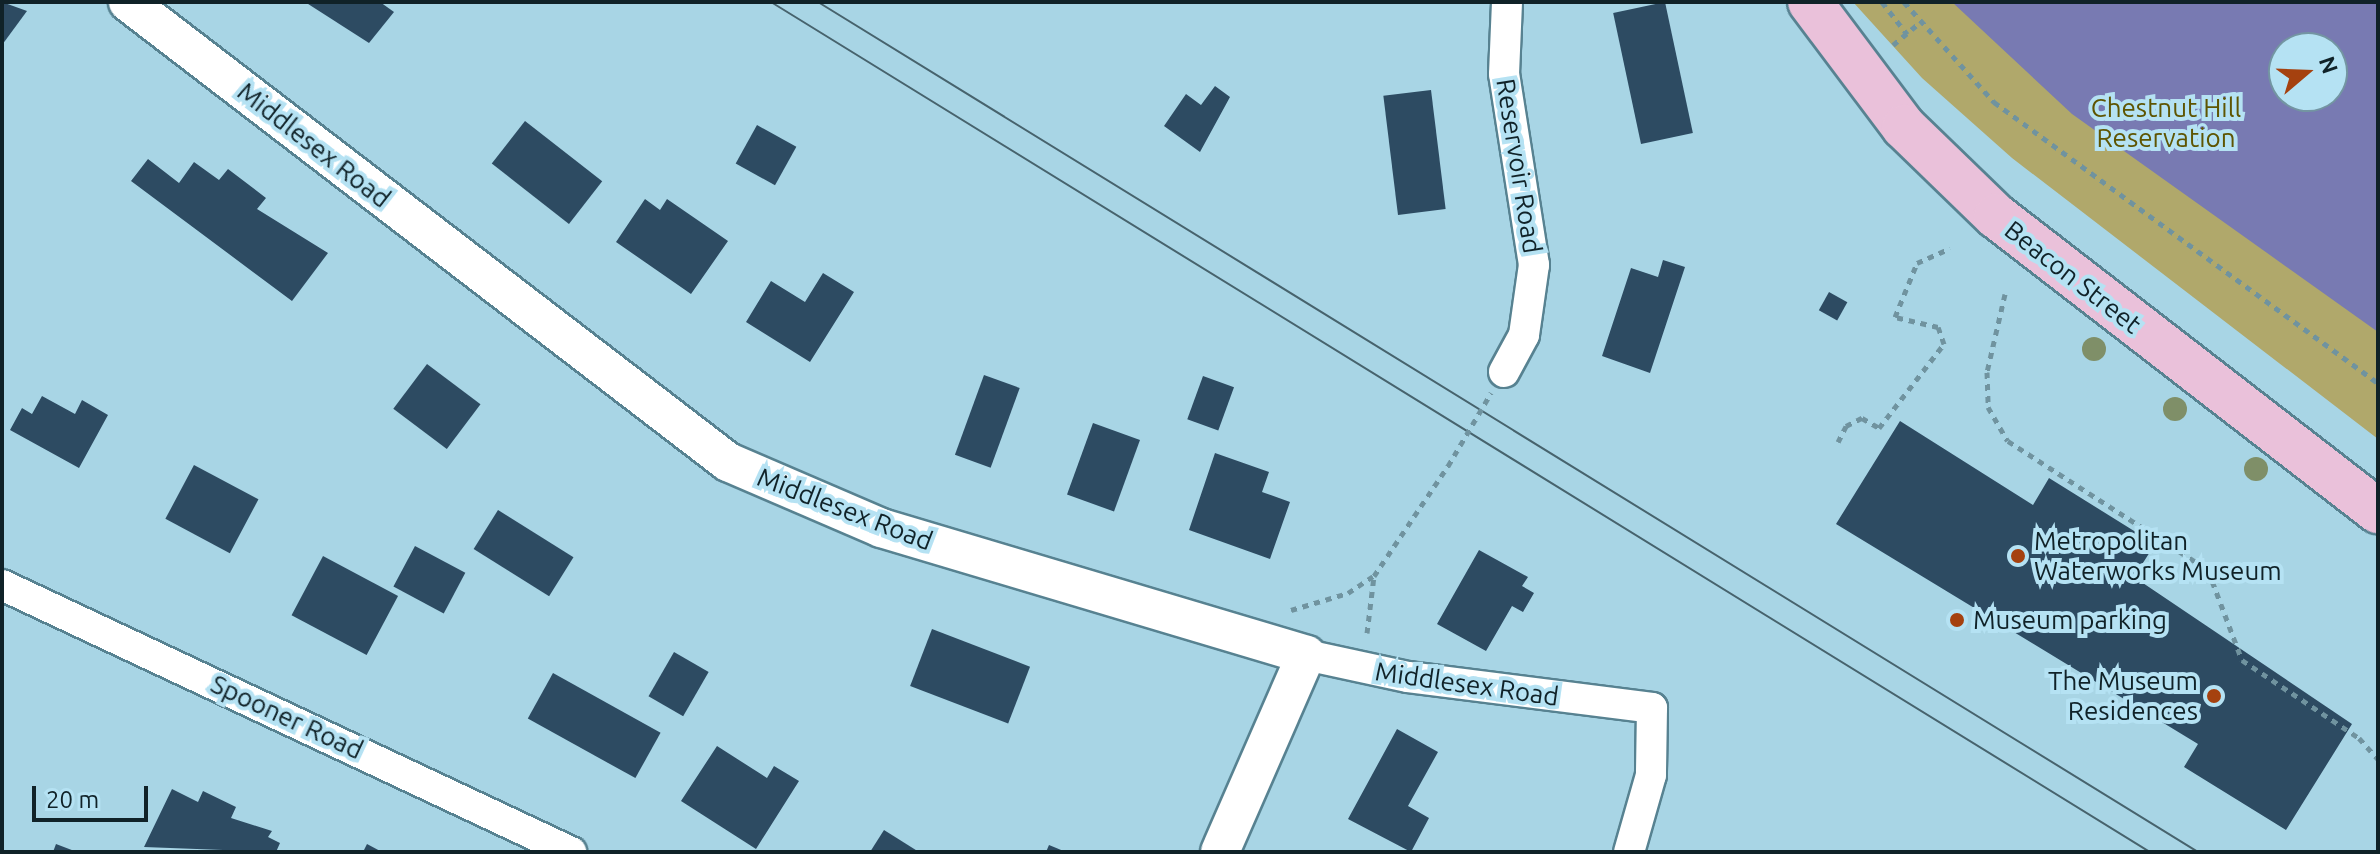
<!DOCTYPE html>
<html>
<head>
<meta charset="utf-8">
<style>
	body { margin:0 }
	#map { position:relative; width:2380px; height:854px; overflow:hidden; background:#a8d5e5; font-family:Ubuntu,sans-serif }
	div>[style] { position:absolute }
	.green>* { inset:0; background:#b0a86b }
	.water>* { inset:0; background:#787ab2 }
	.building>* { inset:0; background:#2d4b62; transform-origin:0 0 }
	.path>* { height:5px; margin-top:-2.5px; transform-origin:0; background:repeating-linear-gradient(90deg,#70939f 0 6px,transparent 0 12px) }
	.roads { filter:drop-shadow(2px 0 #578291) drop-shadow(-2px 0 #578291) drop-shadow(0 2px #578291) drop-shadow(0 -2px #578291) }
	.minor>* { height:30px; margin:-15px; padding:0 15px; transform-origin:15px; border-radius:15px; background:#fff }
	.tertiary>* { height:38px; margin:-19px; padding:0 19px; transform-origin:19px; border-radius:19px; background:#fff }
	.primary>* { height:44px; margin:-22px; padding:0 22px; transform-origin:22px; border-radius:22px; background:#eac1da }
	.tram>* { height:2px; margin:-1px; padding:0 1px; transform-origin:1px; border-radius:1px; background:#47636d }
	.path-bridge>* { height:5px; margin-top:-2.5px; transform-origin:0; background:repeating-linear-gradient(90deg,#70939f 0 6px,transparent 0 12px) }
	.trees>* { width:24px; height:24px; margin:-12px; border-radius:50%; background:#7f8f68 }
	.dots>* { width:22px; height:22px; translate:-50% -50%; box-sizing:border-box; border:4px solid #b5e2f3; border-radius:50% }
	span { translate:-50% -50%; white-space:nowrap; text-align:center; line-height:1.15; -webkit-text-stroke:8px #b5e2f3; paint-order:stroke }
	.park-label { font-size:26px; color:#5e5502 }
	.street-label { font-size:26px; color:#102228 }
	.poi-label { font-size:26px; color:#102228 }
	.left { translate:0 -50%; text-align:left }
	.right { translate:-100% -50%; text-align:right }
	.frame { position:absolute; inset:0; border:4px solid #102228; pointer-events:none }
	.north { position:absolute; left:2268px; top:32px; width:80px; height:80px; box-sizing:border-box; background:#b5e2f3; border:2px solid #7395a2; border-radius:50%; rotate:71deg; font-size:22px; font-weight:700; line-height:32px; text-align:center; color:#102228 }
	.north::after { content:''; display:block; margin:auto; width:28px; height:36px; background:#a5410f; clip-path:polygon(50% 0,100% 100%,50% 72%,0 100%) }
	.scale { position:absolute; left:32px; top:786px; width:116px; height:36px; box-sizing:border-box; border:4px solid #102228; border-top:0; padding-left:10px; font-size:24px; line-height:28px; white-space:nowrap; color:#102228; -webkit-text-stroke:6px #b5e2f3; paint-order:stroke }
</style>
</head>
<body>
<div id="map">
	<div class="green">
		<div style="clip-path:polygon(evenodd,1853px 2px,2378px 2px,2378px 439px,2012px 158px,1922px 78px,1853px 2px,2284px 48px,2332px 48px,2332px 96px,2284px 96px,2284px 48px)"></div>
	</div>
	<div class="water">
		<div style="clip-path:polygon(evenodd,1952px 2px,2378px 2px,2378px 332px,2072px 114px,1952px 2px,2284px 48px,2332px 48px,2332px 96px,2284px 96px,2284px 48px)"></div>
	</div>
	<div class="building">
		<div style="clip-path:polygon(2px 2px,27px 11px,2px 45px)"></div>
		<div style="clip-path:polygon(305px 2px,380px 2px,394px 12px,369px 43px)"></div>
		<div style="left:1665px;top:2px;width:134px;height:53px;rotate:78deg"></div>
		<div style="clip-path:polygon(1215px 86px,1230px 97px,1200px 152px,1164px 126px,1186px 94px,1201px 105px)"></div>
		<div style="left:1431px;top:90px;width:120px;height:48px;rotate:83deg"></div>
		<div style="left:525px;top:121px;width:98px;height:54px;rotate:38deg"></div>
		<div style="left:757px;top:125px;width:45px;height:44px;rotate:29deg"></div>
		<div style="clip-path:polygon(148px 159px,179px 183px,194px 162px,219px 180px,228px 169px,266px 198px,257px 209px,328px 253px,292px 301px,131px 181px)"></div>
		<div style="clip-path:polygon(645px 199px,660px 210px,667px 199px,728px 241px,691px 294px,616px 242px)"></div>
		<div style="clip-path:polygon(1663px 260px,1685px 267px,1650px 373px,1602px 356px,1631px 268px,1658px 277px)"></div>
		<div style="clip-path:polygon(823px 273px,854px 292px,810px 362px,746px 322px,771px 281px,805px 302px)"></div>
		<div style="left:1829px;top:292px;width:21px;height:21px;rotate:29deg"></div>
		<div style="left:427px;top:364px;width:67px;height:56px;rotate:37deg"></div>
		<div style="left:984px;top:375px;width:38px;height:85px;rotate:20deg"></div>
		<div style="left:1203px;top:376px;width:33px;height:46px;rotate:20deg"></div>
		<div style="clip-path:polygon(42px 396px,75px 414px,82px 400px,108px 415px,79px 468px,10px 430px,22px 408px,32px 414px)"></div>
		<div style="clip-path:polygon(1900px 421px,2033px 505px,2049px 478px,2155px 544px,2134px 577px,2352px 724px,2286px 830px,2184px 767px,2198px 744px,1836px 524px)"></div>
		<div style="left:1093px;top:423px;width:50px;height:76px;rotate:20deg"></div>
		<div style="clip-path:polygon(1215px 453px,1269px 472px,1262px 492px,1290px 502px,1270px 559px,1189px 530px)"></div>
		<div style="left:194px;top:465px;width:73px;height:61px;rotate:28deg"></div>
		<div style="left:498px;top:510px;width:89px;height:46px;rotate:32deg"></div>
		<div style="left:415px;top:546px;width:57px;height:46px;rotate:28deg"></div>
		<div style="clip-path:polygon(1479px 550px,1528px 577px,1522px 586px,1534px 593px,1523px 612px,1512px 606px,1486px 651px,1437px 624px)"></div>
		<div style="left:323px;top:556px;width:85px;height:67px;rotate:28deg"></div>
		<div style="left:932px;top:629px;width:105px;height:61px;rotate:21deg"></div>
		<div style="left:674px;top:652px;width:40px;height:51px;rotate:30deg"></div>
		<div style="left:553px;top:673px;width:123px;height:52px;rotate:29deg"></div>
		<div style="clip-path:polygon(1397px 729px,1438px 752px,1408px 806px,1429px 818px,1411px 852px,1348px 819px)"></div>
		<div style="clip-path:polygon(717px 746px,767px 778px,774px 766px,799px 781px,756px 849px,681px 801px)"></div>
		<div style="clip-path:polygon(172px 789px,198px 802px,203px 791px,236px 807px,231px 818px,272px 831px,268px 837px,280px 843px,276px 852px,144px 847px)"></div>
		<div style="clip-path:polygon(884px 830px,919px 852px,870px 852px)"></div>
		<div style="clip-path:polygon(56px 844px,77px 852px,53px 852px)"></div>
		<div style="clip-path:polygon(367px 844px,382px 852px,363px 852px)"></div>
		<div style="clip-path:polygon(1049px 845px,1066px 852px,1046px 852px)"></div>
	</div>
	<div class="path">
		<div style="left:1882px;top:2px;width:41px;rotate:52deg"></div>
		<div style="left:1904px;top:2px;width:135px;rotate:48deg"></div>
		<div style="left:1994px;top:102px;width:476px;rotate:36.2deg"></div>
		<div style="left:1893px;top:45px;width:35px;rotate:-40deg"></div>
		<div style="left:2005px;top:294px;width:80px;rotate:103deg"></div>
		<div style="left:1987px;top:372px;width:35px;rotate:88deg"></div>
		<div style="left:1988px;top:407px;width:39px;rotate:60deg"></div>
		<div style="left:2008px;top:441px;width:238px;rotate:32.8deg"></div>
		<div style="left:2208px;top:570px;width:96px;rotate:69.3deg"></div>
		<div style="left:2242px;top:660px;width:141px;rotate:33.7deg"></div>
		<div style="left:2359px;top:738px;width:28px;rotate:48deg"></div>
		<div style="left:1838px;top:442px;width:18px;rotate:-63deg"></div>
		<div style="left:1846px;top:426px;width:18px;rotate:-27deg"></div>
		<div style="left:1862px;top:418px;width:20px;rotate:30deg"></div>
		<div style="left:1879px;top:428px;width:106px;rotate:-52.3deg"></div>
		<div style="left:1944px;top:344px;width:18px;rotate:-109deg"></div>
		<div style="left:1938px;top:327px;width:44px;rotate:-166.9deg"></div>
		<div style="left:1895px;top:317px;width:58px;rotate:-67.8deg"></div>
		<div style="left:1917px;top:263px;width:36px;rotate:-24deg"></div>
		<div style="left:1291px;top:610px;width:59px;rotate:-16.6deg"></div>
		<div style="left:1348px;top:593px;width:30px;rotate:-34deg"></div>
		<div style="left:1367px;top:633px;width:57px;rotate:-83deg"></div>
		<div style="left:1374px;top:576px;width:133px;rotate:-56.1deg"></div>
	</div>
	<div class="roads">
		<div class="minor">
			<div style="left:1504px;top:372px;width:42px;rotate:-61.6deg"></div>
			<div style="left:1524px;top:335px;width:71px;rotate:-81.9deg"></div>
			<div style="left:1534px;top:265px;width:193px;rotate:-98.9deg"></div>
			<div style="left:1504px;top:74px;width:72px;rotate:-87.6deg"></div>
			<div style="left:2px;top:585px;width:629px;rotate:25.14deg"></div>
			<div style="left:1306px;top:655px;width:104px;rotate:12.2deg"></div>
			<div style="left:1408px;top:677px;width:246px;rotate:7.2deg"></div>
			<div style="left:1652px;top:708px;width:67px;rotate:90.9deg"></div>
			<div style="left:1651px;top:775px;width:80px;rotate:105.9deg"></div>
		</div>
		<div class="tertiary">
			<div style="left:128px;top:2px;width:756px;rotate:37.48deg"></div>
			<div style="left:728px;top:462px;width:167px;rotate:23.3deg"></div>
			<div style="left:881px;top:528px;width:444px;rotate:16.6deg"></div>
			<div style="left:1306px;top:655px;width:215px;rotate:113.6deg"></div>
		</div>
		<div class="primary">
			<div style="left:1810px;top:2px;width:156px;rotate:53.1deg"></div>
			<div style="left:1904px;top:127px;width:128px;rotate:44.1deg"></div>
			<div style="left:1996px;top:216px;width:483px;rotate:37.7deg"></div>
		</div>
	</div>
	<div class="tram">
		<div style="left:771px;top:2px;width:1620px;rotate:31.65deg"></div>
		<div style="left:818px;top:2px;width:1621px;rotate:31.63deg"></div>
	</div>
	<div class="path-bridge">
		<div style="left:1448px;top:466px;width:85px;rotate:-59.5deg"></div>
	</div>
	<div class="trees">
		<div style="left:2094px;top:349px"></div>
		<div style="left:2175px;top:409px"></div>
		<div style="left:2256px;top:469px"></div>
	</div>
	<div class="dots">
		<div style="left:2018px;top:556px;background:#a5410f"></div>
		<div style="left:1957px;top:620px;background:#a5410f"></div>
		<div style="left:2214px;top:696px;background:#a5410f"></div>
	</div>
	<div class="park-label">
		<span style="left:2166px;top:123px">Chestnut Hill<br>Reservation</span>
	</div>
	<div class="street-label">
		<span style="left:314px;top:145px;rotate:38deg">Middlesex Road</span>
		<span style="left:1519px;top:166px;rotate:81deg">Reservoir Road</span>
		<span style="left:2073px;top:277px;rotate:38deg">Beacon Street</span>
		<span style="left:845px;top:509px;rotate:21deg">Middlesex Road</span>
		<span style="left:1467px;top:684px;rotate:8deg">Middlesex Road</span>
		<span style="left:287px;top:717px;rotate:25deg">Spooner Road</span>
	</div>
	<div class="poi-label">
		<span class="left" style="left:2034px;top:556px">Metropolitan<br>Waterworks Museum</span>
		<span class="left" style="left:1973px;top:620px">Museum parking</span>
		<span class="right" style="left:2198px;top:696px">The Museum<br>Residences</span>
	</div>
	<div class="frame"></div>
	<div class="north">N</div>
	<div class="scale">20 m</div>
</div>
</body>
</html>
